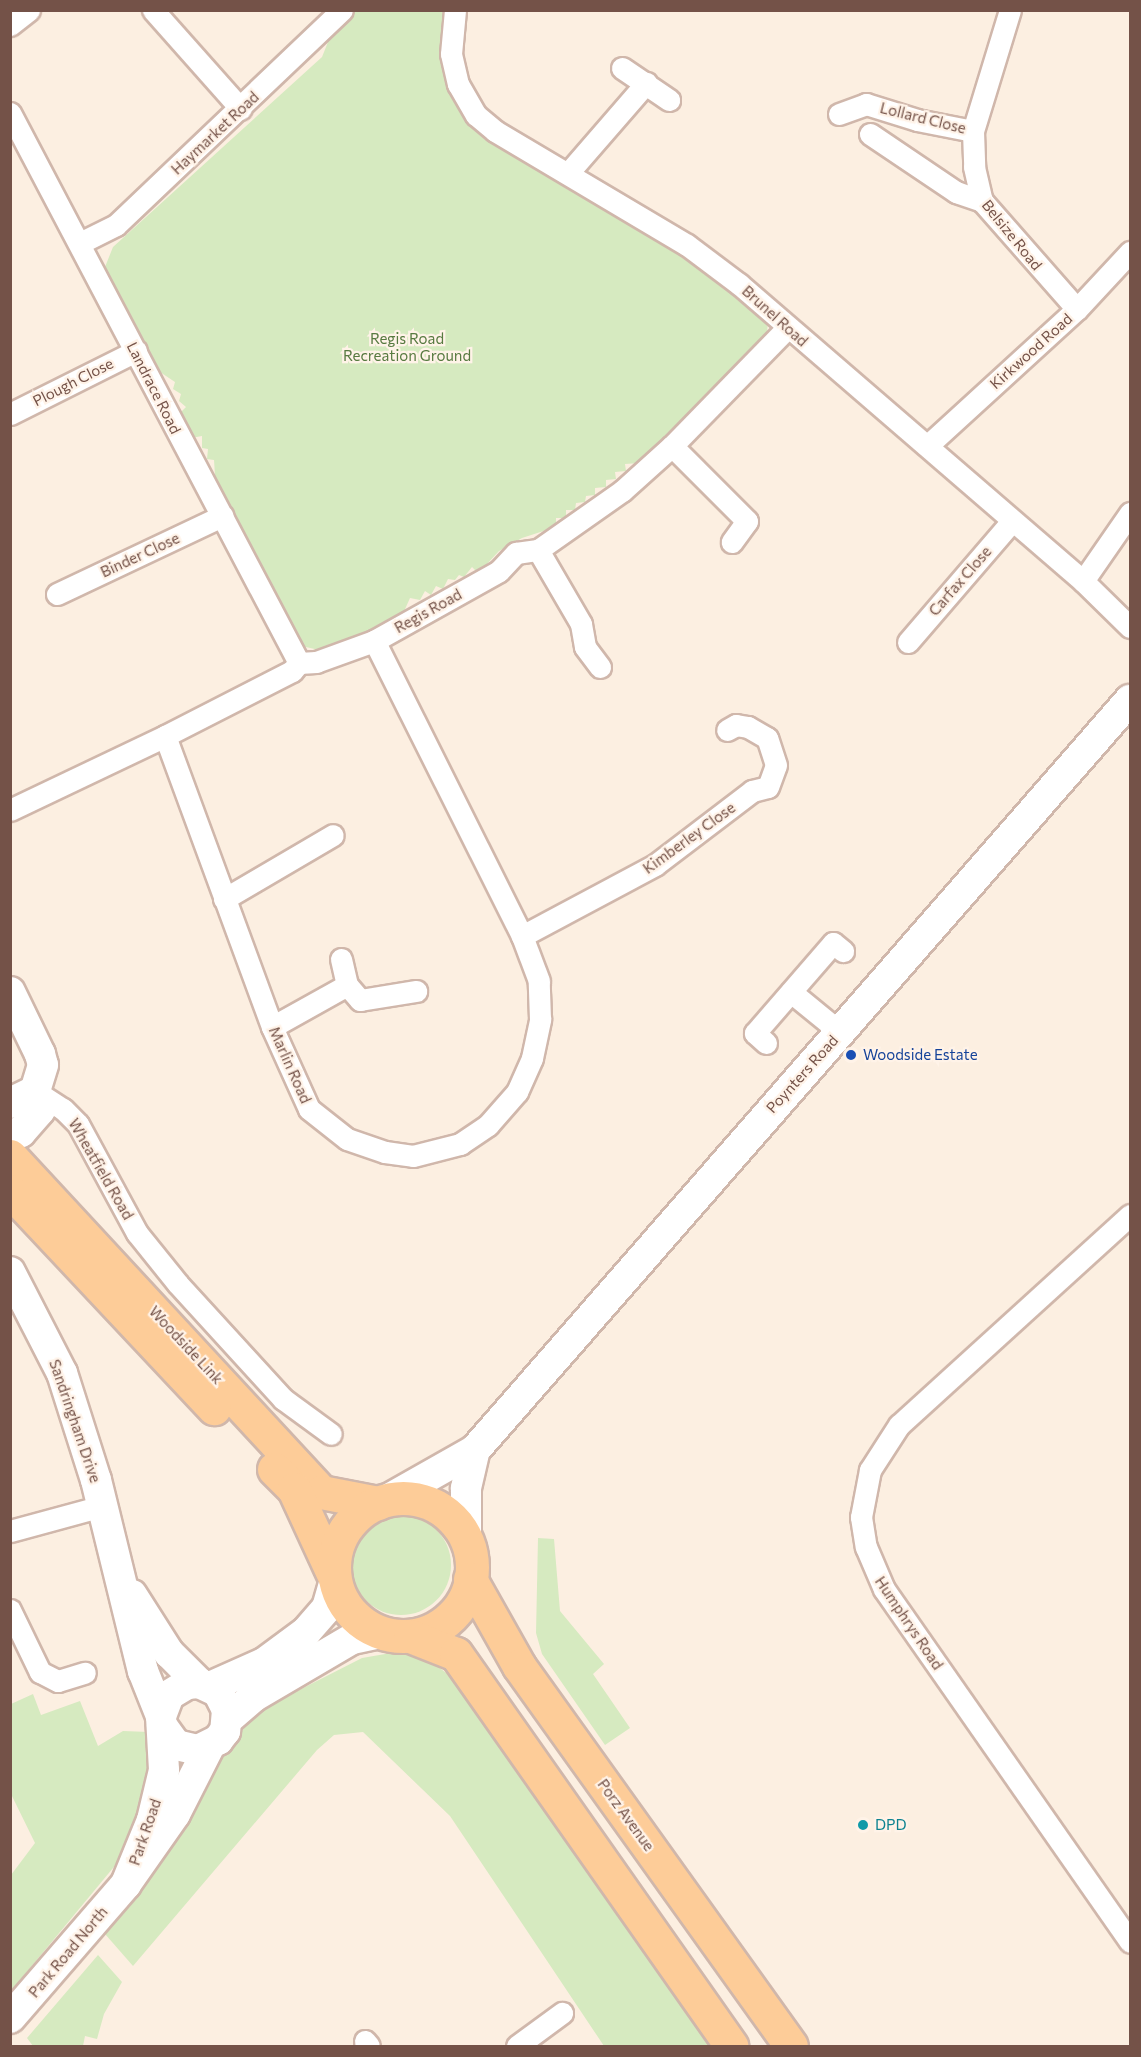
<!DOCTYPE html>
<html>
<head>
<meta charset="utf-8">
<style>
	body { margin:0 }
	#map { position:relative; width:1141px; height:2057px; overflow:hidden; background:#fcefe1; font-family:Commissioner,sans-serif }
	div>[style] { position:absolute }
	.green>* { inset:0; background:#d6eac0 }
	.round { border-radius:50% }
	.roads { filter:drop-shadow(2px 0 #d0b7ab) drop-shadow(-2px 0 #d0b7ab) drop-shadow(0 2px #d0b7ab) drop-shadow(0 -2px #d0b7ab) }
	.street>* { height:21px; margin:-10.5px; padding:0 10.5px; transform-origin:10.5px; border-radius:10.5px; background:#fff }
	.secondary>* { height:30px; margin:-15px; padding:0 15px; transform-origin:15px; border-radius:15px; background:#fff }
	.primary>* { height:33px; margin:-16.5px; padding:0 16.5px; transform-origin:16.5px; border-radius:16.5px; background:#fdcc98 }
	.primary>.ring { margin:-16.5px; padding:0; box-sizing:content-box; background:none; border:33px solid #fdcc98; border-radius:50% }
	.dots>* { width:16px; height:16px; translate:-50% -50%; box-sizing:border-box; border:3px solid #fff3e8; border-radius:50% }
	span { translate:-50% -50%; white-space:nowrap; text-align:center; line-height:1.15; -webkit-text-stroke:4.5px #fff3e8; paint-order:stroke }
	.street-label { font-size:15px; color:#745248 }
	.park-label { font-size:15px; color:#577a40 }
	.transit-label { font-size:15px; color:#164399 }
	.left { translate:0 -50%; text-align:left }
	.culture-label { font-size:15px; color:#0d838f }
	.frame { position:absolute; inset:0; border:12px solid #745248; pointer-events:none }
</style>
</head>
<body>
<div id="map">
	<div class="green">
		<div style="clip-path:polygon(353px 11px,446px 11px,473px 119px,683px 250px,768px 321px,767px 333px,765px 340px,640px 463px,625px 464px,626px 471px,615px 472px,616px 479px,606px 480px,606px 487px,595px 488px,595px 495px,586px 496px,585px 502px,576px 503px,575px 510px,566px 510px,566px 518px,556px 518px,556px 524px,565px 524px,522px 538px,499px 551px,472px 580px,476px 571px,472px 567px,464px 577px,459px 575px,455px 580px,448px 579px,443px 589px,436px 586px,431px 595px,425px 591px,420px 600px,410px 598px,402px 616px,382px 629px,319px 650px,297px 645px,216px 492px,214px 460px,207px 459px,208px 449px,202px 448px,202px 436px,191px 438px,178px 415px,186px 407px,179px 401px,181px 394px,173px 389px,175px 382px,154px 368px,105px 267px,113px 247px,322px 57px,332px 32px)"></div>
		<div class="round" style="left:351px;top:1515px;width:100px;height:100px"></div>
		<div style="clip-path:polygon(538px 1538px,554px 1539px,560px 1611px,604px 1664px,593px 1674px,630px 1728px,605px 1745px,542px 1654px,536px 1633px)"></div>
		<div style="clip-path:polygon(414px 1649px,449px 1675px,709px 2046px,604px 2046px,450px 1816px,363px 1732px,334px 1735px,317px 1750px,133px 1966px,105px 1934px,181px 1828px,205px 1781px,256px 1712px,362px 1658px)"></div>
		<div style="clip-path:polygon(33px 1694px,41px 1715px,80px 1701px,98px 1746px,123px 1731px,149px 1732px,148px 1803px,118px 1862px,11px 1991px,11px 1875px,35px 1843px,11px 1794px,11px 1704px)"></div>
		<div style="clip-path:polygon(98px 1955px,122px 1982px,104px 2014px,97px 2039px,85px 2036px,83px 2046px,33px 2046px,27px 2038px)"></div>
	</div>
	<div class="roads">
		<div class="street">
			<div style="left:153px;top:10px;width:132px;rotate:48.4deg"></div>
			<div style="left:455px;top:10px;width:44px;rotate:95.2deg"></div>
			<div style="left:451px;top:54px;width:31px;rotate:77deg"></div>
			<div style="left:458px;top:84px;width:36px;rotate:60deg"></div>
			<div style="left:476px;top:115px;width:25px;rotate:40deg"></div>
			<div style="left:495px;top:131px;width:223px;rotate:30.7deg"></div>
			<div style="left:687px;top:245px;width:65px;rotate:36.9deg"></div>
			<div style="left:739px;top:284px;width:454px;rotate:40.8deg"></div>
			<div style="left:1083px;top:581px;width:66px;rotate:44.4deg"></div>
			<div style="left:1010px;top:10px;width:127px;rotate:107deg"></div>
			<div style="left:973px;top:131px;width:36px;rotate:88deg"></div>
			<div style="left:974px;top:167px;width:35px;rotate:77deg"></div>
			<div style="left:982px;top:201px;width:144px;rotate:48.7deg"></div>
			<div style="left:10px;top:25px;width:24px;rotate:-38deg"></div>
			<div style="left:622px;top:68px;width:57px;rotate:34.2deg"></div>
			<div style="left:10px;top:113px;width:621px;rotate:62.28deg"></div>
			<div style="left:839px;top:114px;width:29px;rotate:-20deg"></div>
			<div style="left:866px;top:104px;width:53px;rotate:17.4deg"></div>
			<div style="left:917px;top:120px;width:57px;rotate:11.1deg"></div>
			<div style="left:870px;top:134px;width:104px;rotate:34deg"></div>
			<div style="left:956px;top:192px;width:28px;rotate:19deg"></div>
			<div style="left:569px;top:172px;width:118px;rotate:-49.1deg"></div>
			<div style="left:80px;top:243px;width:40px;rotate:-26.6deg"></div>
			<div style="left:116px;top:225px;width:312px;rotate:-43.6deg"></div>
			<div style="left:10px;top:414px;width:141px;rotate:-26.6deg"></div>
			<div style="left:672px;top:446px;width:106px;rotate:45deg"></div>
			<div style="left:747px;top:521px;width:26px;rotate:126deg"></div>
			<div style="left:927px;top:446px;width:203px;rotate:-42.4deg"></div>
			<div style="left:1077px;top:309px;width:78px;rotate:-47.1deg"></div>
			<div style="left:538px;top:550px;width:86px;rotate:59.8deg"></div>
			<div style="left:581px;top:624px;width:23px;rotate:80deg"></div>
			<div style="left:585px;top:647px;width:25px;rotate:53deg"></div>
			<div style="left:1083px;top:581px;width:83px;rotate:-55.3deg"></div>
			<div style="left:57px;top:594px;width:183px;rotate:-25.3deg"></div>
			<div style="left:908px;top:642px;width:160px;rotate:-49.3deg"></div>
			<div style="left:165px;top:736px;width:310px;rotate:69.8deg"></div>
			<div style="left:272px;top:1027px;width:90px;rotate:65.7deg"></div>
			<div style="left:309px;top:1109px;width:48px;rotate:38.3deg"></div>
			<div style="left:347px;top:1139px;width:40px;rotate:18.9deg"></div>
			<div style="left:385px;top:1152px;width:28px;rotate:8deg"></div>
			<div style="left:413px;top:1156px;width:49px;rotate:-14.3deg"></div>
			<div style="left:460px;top:1144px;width:34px;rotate:-34deg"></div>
			<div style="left:488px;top:1125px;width:44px;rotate:-48.7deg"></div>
			<div style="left:517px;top:1092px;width:37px;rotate:-66deg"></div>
			<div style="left:532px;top:1058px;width:40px;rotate:-78deg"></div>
			<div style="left:540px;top:1019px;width:38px;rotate:-92deg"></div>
			<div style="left:539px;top:981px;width:48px;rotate:-110.7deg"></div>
			<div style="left:522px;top:936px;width:330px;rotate:-116.6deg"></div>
			<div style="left:10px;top:810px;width:172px;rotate:-25.5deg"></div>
			<div style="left:165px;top:736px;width:143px;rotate:-27.1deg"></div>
			<div style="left:292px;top:671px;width:11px;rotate:-49deg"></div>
			<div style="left:299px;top:663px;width:17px;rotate:-3deg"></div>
			<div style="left:316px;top:662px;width:62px;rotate:-19.9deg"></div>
			<div style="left:374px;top:641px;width:143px;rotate:-29.2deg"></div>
			<div style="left:499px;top:571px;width:25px;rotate:-47deg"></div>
			<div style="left:516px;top:553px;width:22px;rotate:-8deg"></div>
			<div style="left:538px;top:550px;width:103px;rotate:-35.1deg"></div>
			<div style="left:622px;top:491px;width:67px;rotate:-42deg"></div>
			<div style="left:672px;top:446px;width:165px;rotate:-45.7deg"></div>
			<div style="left:224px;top:899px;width:126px;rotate:-30.4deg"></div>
			<div style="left:522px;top:936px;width:151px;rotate:-28.1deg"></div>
			<div style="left:655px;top:865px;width:122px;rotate:-37.3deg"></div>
			<div style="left:752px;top:791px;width:16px;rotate:-14deg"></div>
			<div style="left:768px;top:787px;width:23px;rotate:-70deg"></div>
			<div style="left:776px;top:765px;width:28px;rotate:-108deg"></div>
			<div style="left:767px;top:738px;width:22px;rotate:-150deg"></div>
			<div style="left:748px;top:727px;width:12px;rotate:-171deg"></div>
			<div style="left:736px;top:725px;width:10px;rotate:151deg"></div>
			<div style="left:341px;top:959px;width:27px;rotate:77deg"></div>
			<div style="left:791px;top:992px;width:63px;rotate:39.2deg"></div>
			<div style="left:272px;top:1027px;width:86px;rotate:-29.2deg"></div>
			<div style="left:347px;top:985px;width:20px;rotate:49deg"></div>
			<div style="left:360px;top:1000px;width:57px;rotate:-9.1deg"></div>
			<div style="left:766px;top:1043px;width:15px;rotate:-138deg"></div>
			<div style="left:755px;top:1033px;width:119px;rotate:-49.1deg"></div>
			<div style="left:833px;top:943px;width:13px;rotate:39deg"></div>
			<div style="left:35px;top:1091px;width:33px;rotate:33deg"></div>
			<div style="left:63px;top:1109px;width:21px;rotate:45deg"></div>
			<div style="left:78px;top:1124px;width:124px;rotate:61.6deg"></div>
			<div style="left:137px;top:1233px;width:65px;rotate:51.2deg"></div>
			<div style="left:178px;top:1284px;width:156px;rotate:47.6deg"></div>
			<div style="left:283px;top:1399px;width:59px;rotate:36.1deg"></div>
			<div style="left:1130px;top:1215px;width:312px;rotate:137.7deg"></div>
			<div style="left:899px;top:1425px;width:54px;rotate:122.8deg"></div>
			<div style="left:870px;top:1470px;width:48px;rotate:100.8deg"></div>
			<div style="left:861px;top:1517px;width:30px;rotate:81deg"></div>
			<div style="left:866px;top:1547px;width:46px;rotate:66.8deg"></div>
			<div style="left:884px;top:1589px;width:430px;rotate:55.1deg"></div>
			<div style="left:10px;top:1531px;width:95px;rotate:-15.2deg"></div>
			<div style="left:10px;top:1610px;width:69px;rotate:64.2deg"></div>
			<div style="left:40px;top:1672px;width:20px;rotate:27deg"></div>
			<div style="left:58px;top:1681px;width:28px;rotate:-17deg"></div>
			<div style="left:365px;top:2041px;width:6px;rotate:51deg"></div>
			<div style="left:517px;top:2046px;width:56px;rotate:-36.3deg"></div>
		</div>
		<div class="secondary">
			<div style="left:10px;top:992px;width:69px;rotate:64.2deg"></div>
			<div style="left:40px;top:1054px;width:11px;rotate:75deg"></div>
			<div style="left:43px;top:1065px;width:27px;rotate:107deg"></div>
			<div style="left:10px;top:1103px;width:28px;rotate:-26deg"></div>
			<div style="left:10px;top:1134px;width:11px;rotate:-10deg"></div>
			<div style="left:21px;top:1132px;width:29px;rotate:-49deg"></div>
			<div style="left:40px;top:1110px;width:20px;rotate:-105deg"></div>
			<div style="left:10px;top:1272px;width:114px;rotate:62.8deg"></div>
			<div style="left:62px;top:1373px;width:112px;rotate:72.4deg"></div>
			<div style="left:96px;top:1480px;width:197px;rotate:76.2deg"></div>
			<div style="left:143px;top:1671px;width:48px;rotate:68.2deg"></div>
			<div style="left:385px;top:1501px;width:103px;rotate:-29.5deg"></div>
			<div style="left:475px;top:1450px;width:996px;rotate:-48.87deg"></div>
			<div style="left:466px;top:1540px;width:52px;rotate:-90deg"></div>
			<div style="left:466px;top:1488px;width:39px;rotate:-77deg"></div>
			<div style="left:132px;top:1595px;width:69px;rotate:57.5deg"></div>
			<div style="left:169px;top:1653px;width:42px;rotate:45deg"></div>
			<div style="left:210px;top:1687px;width:59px;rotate:-24deg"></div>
			<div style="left:264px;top:1663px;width:52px;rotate:-36.4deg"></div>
			<div style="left:306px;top:1632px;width:32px;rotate:-49deg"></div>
			<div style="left:327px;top:1608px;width:29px;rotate:-74deg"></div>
			<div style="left:228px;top:1719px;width:33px;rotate:-41deg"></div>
			<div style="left:253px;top:1697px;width:115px;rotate:-30.4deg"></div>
			<div style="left:352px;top:1639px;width:30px;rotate:-12deg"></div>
			<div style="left:126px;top:1884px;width:69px;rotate:-67.9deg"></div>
			<div style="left:152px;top:1820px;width:51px;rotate:-76.5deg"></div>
			<div style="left:164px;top:1770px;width:54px;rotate:-93.2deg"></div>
			<div style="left:161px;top:1716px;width:22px;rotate:-69deg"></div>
			<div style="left:169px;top:1695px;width:21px;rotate:-31deg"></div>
			<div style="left:187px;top:1684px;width:12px;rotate:-5deg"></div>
			<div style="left:199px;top:1683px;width:21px;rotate:25deg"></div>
			<div style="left:218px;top:1692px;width:20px;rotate:63deg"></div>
			<div style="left:227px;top:1710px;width:21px;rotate:95deg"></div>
			<div style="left:225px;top:1731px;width:11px;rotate:128deg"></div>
			<div style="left:218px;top:1740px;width:22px;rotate:153deg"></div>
			<div style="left:198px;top:1750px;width:23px;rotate:-167deg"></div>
			<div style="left:176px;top:1745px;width:24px;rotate:-126deg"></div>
			<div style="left:10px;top:2018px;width:177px;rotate:-49.1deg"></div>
			<div style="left:126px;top:1884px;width:85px;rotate:-55deg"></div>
			<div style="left:175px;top:1814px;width:75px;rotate:-63.1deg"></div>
		</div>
		<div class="primary">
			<div style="left:10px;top:1156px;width:458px;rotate:47.2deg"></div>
			<div style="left:321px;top:1492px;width:58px;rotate:10.9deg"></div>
			<div style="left:10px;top:1191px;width:298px;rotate:46.8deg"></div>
			<div style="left:274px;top:1469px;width:28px;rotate:45deg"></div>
			<div style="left:294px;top:1489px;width:96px;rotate:65.3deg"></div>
			<div class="ring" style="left:334px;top:1498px;width:105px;height:105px"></div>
			<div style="left:470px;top:1579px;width:100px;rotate:60.6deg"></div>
			<div style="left:519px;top:1666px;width:467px;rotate:54.4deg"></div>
			<div style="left:410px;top:1636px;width:49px;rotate:21.4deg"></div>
			<div style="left:456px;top:1654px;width:479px;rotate:54.9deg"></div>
		</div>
	</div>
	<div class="dots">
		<div style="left:851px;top:1055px;background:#1a4fb4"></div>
		<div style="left:863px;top:1825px;background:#0f9aa8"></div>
	</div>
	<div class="street-label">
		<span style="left:923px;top:118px;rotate:14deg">Lollard Close</span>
		<span style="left:215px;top:133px;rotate:-43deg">Haymarket Road</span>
		<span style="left:1012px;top:235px;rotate:51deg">Belsize Road</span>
		<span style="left:775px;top:316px;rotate:42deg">Brunel Road</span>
		<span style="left:1031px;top:351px;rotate:-42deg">Kirkwood Road</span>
		<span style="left:73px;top:382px;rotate:-27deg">Plough Close</span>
		<span style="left:154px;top:388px;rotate:63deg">Landrace Road</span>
		<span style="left:140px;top:555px;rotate:-25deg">Binder Close</span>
		<span style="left:960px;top:581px;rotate:-49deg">Carfax Close</span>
		<span style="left:428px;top:611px;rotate:-29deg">Regis Road</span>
		<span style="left:689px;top:838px;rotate:-36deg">Kimberley Close</span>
		<span style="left:290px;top:1065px;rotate:66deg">Marlin Road</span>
		<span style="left:802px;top:1074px;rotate:-48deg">Poynters Road</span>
		<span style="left:101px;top:1169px;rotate:60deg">Wheatfield Road</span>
		<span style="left:186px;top:1345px;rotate:47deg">Woodside Link</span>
		<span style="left:75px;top:1421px;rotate:71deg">Sandringham Drive</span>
		<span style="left:909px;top:1623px;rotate:56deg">Humphrys Road</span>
		<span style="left:626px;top:1815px;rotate:54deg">Porz Avenue</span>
		<span style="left:145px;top:1832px;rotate:-71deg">Park Road</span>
		<span style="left:68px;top:1952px;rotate:-50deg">Park Road North</span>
	</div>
	<div class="park-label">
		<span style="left:407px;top:347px">Regis Road<br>Recreation Ground</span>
	</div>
	<div class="transit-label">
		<span class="left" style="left:863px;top:1055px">Woodside Estate</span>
	</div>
	<div class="culture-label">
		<span class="left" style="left:875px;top:1825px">DPD</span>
	</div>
	<div class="frame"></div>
</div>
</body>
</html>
